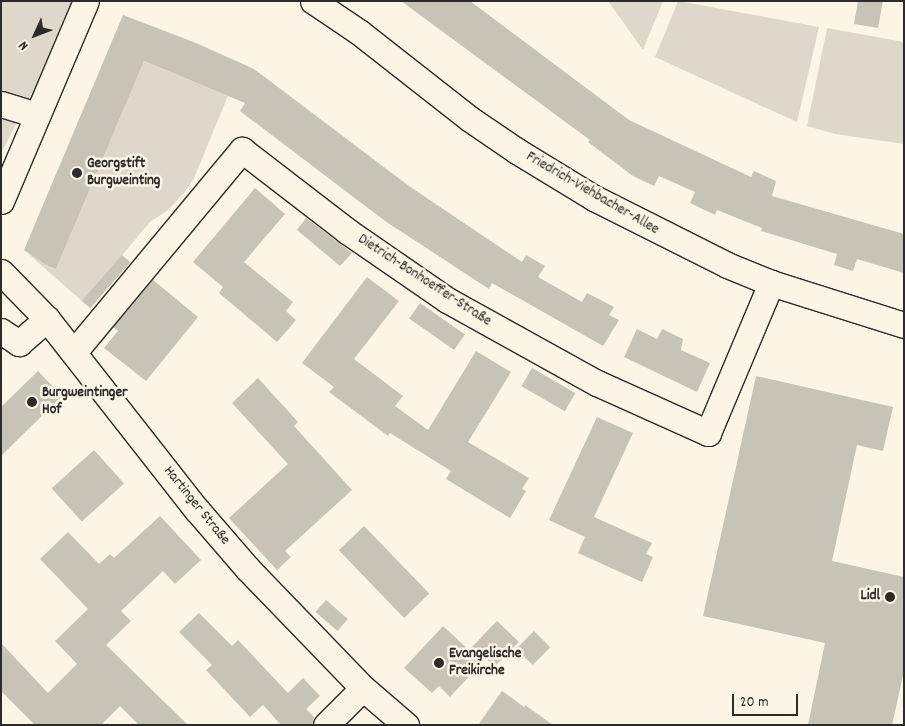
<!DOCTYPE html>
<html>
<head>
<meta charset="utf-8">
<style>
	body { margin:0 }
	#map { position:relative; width:905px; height:726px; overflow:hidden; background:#fcf5e5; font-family:Dekko,sans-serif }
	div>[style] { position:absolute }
	.green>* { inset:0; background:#ded8ca }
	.building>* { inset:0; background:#c8c3b7; transform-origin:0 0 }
	.roads { filter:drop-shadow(1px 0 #2b2b2b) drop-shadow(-1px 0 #2b2b2b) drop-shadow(0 1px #2b2b2b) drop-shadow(0 -1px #2b2b2b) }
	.minor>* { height:25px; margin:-12.5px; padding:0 12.5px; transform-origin:12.5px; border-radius:12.5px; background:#fcf5e5 }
	.dots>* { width:14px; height:14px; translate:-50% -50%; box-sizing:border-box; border:2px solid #fcf5e5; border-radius:50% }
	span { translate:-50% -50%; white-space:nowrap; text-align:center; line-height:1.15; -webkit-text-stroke:5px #fcf5e5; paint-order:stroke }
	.poi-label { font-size:15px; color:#2b2b2b; font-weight:700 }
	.left { translate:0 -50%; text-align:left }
	.right { translate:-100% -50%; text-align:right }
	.street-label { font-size:15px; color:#2b2b2b }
	.frame { position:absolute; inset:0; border:2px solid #2b2b2b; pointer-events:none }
	.north { position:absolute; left:10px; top:10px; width:50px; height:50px; -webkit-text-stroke:4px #fcf5e5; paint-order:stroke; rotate:227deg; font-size:14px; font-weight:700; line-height:20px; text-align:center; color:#2b2b2b }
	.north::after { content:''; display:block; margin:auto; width:18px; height:22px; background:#2b2b2b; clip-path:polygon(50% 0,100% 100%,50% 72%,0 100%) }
	.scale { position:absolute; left:732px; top:694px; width:66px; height:22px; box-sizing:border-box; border:2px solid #2b2b2b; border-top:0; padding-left:6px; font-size:15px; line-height:18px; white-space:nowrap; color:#2b2b2b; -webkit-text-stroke:4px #fcf5e5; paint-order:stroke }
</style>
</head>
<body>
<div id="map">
	<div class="green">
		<div style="clip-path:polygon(1px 1px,74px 1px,40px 78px,1px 153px)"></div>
		<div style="clip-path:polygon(608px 1px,663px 1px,643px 50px)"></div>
		<div style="clip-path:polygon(678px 1px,819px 27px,797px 122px,655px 57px)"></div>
		<div style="clip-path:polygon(827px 28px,904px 42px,904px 144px,835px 134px,807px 126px)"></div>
		<div style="clip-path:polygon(144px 61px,228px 96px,194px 178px,184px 193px,168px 210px,150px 222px,83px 302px,24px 250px,46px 265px,56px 269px)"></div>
	</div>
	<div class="building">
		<div style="clip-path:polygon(401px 1px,470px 1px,629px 120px,751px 177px,754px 171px,776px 181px,772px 196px,904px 234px,904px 273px,857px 259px,853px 271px,834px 265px,837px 254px,761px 231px,762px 228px,717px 210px,715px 215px,690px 203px,695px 192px,659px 176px,654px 186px,633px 176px,588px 142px,590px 140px)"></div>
		<div style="clip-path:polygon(858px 1px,883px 1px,878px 28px,854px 24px)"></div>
		<div style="clip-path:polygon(123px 15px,196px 43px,254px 69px,409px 186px,522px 262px,526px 255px,545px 266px,538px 277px,582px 302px,587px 293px,614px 307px,609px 315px,619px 320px,603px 346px,492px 283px,489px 289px,385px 221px,240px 111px,245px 103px,144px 61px,56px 269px,46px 265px,24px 250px)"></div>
		<div style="clip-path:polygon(255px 188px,285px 214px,244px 262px,293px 302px,286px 311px,296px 320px,277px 342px,219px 293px,223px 287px,193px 262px)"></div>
		<div style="clip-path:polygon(306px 218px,352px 253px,340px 266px,297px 230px)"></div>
		<div style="left:122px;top:255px;width:11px;height:61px;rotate:41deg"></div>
		<div style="clip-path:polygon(367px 277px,399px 301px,354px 359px,403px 396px,395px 406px,428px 430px,476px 351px,511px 372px,468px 442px,529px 478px,522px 489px,526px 491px,510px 518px,446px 479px,451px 471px,390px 433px,388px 436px,360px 415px,329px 392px,334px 387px,302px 363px)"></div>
		<div style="clip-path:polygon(153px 280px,198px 317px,146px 381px,104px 348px,118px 331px,113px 327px)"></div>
		<div style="left:420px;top:303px;width:55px;height:19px;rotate:35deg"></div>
		<div style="clip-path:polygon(637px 329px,657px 339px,662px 329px,683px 339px,681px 350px,710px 363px,697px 392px,624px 357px)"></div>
		<div style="left:532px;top:368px;width:50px;height:21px;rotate:30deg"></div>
		<div style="clip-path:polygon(38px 371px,62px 396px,1px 456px,1px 407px)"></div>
		<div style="clip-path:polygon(756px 376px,893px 407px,883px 451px,857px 445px,832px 561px,904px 577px,904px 671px,892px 725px,808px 725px,825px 643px,703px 616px)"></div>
		<div style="clip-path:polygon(258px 378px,298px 422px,294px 426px,352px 490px,285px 551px,291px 557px,277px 570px,229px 518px,288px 464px,232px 403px)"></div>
		<div style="clip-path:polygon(597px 417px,633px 433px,594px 517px,652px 543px,646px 554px,653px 557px,642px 582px,578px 553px,585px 537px,549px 520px)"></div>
		<div style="left:94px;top:450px;width:45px;height:57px;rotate:48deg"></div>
		<div style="clip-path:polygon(160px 516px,201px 560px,175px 584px,163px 571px,121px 611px,131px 621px,106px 645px,188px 725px,139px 725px,120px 706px,101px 725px,35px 725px,1px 691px,1px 643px,48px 693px,77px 664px,55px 641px,88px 609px,40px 559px,68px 532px,99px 564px,110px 554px,114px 558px)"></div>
		<div style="left:364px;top:526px;width:94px;height:35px;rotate:46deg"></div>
		<div style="left:326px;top:600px;width:29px;height:16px;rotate:41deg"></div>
		<div style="clip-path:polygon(199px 613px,232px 646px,238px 640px,288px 693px,303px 678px,320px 696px,306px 709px,314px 717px,312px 725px,281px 725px,263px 705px,250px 717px,206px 670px,212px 665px,179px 632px)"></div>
		<div style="clip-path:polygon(497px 621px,519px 642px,495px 666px,486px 658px,450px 697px,439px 686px,432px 693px,404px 668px,443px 626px,469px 650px)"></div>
		<div style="left:534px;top:631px;width:23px;height:25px;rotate:45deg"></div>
		<div style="clip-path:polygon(502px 691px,524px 707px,525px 705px,553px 725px,478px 725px)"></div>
	</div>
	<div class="roads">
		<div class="minor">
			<div style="left:313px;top:1px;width:55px;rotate:34deg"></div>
			<div style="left:359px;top:32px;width:141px;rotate:38.1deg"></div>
			<div style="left:470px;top:119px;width:57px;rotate:34.2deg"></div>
			<div style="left:517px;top:151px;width:90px;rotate:31.4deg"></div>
			<div style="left:594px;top:198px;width:149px;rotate:26.7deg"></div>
			<div style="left:727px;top:265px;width:48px;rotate:22.2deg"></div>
			<div style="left:771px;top:283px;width:139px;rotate:17.5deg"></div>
			<div style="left:1px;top:104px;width:38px;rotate:17deg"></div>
			<div style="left:1px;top:201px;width:217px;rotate:-67deg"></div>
			<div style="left:1px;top:272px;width:66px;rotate:45.6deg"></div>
			<div style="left:47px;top:319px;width:243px;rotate:51.9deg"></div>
			<div style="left:197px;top:510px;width:77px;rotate:49.2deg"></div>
			<div style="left:247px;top:568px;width:167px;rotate:46deg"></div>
			<div style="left:363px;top:688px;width:57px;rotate:40.7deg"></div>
			<div style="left:1px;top:331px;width:22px;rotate:34deg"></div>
			<div style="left:19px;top:343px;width:37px;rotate:-41deg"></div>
			<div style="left:74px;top:352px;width:263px;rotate:-50.3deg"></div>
			<div style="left:242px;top:150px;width:133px;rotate:37.6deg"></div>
			<div style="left:347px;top:231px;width:121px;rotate:34.6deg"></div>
			<div style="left:447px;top:300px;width:171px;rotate:29deg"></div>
			<div style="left:597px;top:383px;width:122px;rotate:24.2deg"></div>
			<div style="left:708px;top:433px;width:163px;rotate:-67.2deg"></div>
			<div style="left:326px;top:725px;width:52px;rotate:-45deg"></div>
		</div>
	</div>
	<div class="dots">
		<div style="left:77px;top:173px;background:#2b2b2b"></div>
		<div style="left:32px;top:402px;background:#2b2b2b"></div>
		<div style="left:890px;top:597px;background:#2b2b2b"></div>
		<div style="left:439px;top:663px;background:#2b2b2b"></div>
	</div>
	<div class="poi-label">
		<span class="left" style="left:87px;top:173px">Georgstift<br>Burgweinting</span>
		<span class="left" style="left:42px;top:402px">Burgweintinger<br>Hof</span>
		<span class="right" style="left:880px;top:597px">Lidl</span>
		<span class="left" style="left:449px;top:663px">Evangelische<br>Freikirche</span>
	</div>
	<div class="street-label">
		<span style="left:592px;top:194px;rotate:30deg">Friedrich-Viehbacher-Allee</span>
		<span style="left:424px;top:281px;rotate:33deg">Dietrich-Bonhoeffer-Straße</span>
		<span style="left:196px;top:506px;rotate:51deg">Hartinger Straße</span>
	</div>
	<div class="frame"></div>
	<div class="north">N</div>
	<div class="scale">20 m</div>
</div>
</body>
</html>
